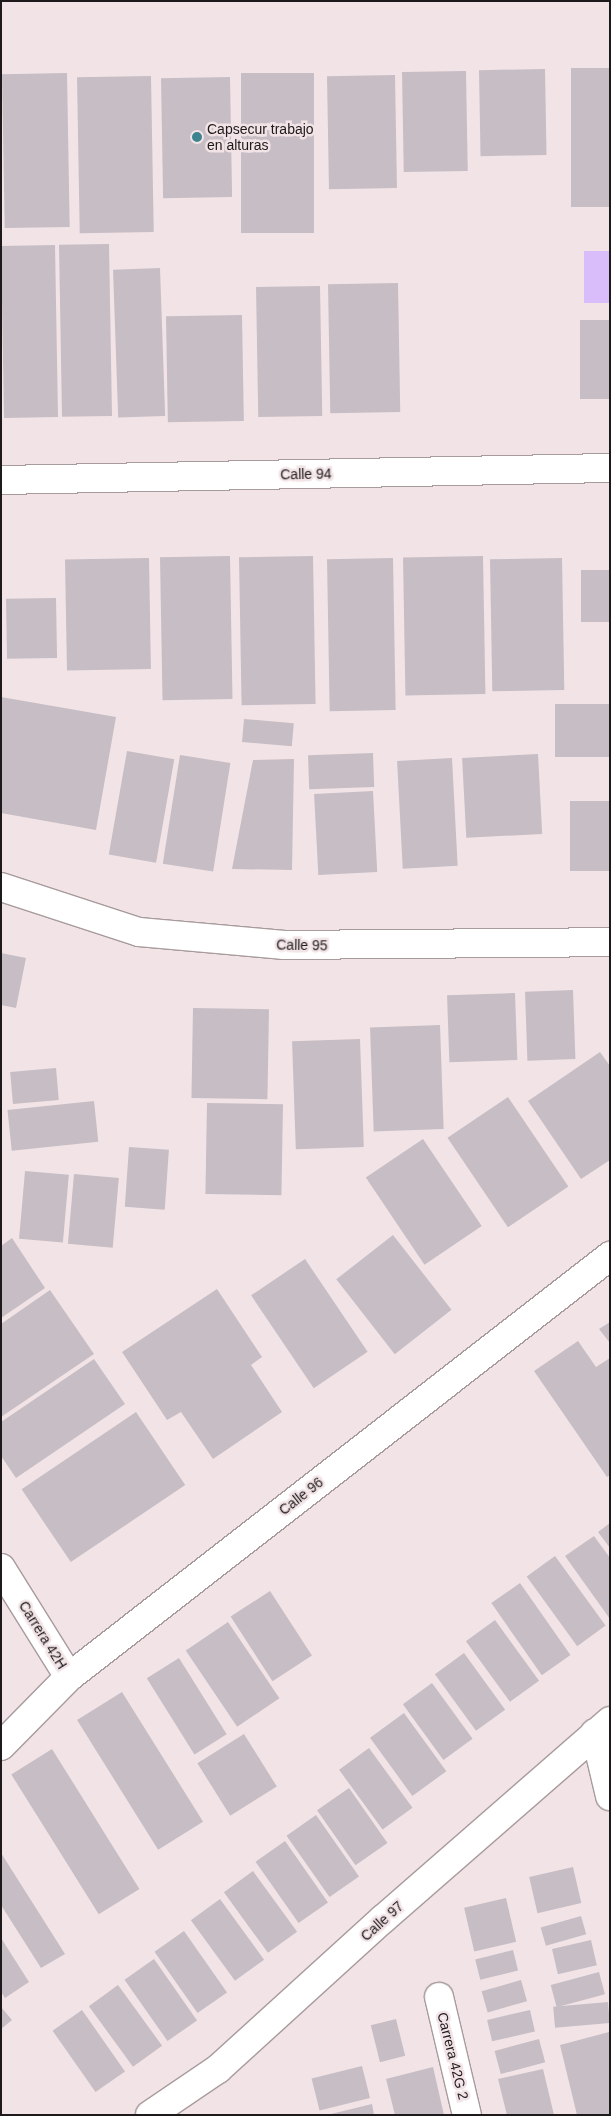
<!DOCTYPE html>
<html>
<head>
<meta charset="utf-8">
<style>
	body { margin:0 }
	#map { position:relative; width:611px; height:2116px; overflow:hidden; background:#f2e4e6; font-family:Arial,sans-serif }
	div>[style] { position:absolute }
	.water>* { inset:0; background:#d8bdfa; transform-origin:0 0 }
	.building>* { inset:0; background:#c7bdc4; transform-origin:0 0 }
	.roads { filter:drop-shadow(1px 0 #a89b9c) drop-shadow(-1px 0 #a89b9c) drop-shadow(0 1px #a89b9c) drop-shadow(0 -1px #a89b9c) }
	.street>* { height:28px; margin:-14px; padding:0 14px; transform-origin:14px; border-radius:14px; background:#fff }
	.dots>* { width:14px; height:14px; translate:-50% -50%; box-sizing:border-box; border:2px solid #f2e4e6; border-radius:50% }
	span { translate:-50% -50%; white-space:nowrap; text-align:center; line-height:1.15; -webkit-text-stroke:5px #f2e4e6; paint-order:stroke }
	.poi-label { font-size:14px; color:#1e191a }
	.left { translate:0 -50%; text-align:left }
	.street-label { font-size:14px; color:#1e191a }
	.frame { position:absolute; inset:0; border:2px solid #1e191a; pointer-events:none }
</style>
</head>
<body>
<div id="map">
	<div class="water">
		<div style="left:584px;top:251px;width:26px;height:52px"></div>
	</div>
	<div class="building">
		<div style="left:610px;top:68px;width:139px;height:39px;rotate:90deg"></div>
		<div style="left:545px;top:69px;width:86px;height:66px;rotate:89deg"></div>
		<div style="left:466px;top:71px;width:100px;height:64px;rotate:89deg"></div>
		<div style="left:67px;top:73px;width:154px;height:65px;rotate:89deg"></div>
		<div style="left:241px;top:73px;width:73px;height:160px"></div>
		<div style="left:395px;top:75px;width:113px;height:68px;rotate:89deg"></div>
		<div style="left:151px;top:76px;width:156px;height:74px;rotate:89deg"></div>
		<div style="left:230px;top:77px;width:120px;height:69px;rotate:89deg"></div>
		<div style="left:109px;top:244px;width:172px;height:50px;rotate:89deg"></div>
		<div style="left:55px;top:245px;width:172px;height:54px;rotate:89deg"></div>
		<div style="left:160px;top:268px;width:148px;height:47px;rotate:88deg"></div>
		<div style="left:398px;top:283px;width:129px;height:70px;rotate:89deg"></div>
		<div style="left:320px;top:286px;width:130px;height:64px;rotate:89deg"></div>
		<div style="left:242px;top:315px;width:106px;height:76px;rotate:89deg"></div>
		<div style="left:610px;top:320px;width:79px;height:30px;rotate:90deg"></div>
		<div style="left:230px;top:556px;width:143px;height:70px;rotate:89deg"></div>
		<div style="left:313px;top:556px;width:148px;height:74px;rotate:89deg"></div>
		<div style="left:483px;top:556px;width:138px;height:80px;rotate:89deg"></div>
		<div style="left:149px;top:558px;width:111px;height:84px;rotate:89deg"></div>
		<div style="left:393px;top:558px;width:152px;height:66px;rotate:89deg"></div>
		<div style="left:562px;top:558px;width:132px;height:72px;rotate:89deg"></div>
		<div style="left:581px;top:570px;width:29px;height:52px"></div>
		<div style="left:56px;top:598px;width:60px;height:50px;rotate:89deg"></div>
		<div style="clip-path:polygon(1px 697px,116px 717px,96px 830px,1px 813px)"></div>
		<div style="left:610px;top:704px;width:53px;height:55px;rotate:90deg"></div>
		<div style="left:244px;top:719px;width:50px;height:23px;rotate:5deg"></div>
		<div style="left:127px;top:751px;width:48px;height:105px;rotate:10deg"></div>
		<div style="left:373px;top:753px;width:34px;height:65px;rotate:88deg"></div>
		<div style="left:538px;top:754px;width:80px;height:76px;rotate:87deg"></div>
		<div style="left:180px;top:755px;width:51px;height:110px;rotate:9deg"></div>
		<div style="left:452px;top:758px;width:108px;height:55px;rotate:87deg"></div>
		<div style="clip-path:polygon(294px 759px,292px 870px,232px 869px,253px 760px)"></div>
		<div style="left:373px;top:791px;width:81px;height:59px;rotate:87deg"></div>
		<div style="left:610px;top:801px;width:70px;height:40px;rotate:90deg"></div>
		<div style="clip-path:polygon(1px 953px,26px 958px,16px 1008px,1px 1005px)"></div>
		<div style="left:573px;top:990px;width:69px;height:48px;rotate:88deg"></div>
		<div style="left:515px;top:993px;width:67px;height:68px;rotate:88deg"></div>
		<div style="left:193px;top:1008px;width:76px;height:90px;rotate:1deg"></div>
		<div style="left:440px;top:1025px;width:104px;height:70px;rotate:88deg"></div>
		<div style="left:360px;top:1039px;width:108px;height:68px;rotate:88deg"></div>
		<div style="clip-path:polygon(600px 1052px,610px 1066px,610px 1160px,581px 1179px,528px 1101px)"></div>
		<div style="left:56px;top:1068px;width:32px;height:46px;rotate:85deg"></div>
		<div style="left:508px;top:1097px;width:108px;height:73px;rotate:56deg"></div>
		<div style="left:94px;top:1101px;width:41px;height:87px;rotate:84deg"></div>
		<div style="left:207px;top:1103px;width:76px;height:91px;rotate:1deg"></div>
		<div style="left:423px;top:1139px;width:105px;height:69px;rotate:56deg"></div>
		<div style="left:129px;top:1147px;width:40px;height:60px;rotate:4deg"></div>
		<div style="left:25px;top:1171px;width:44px;height:68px;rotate:5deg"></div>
		<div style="left:74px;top:1174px;width:45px;height:70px;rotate:5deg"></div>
		<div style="left:393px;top:1235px;width:95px;height:72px;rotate:52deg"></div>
		<div style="clip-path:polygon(12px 1238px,45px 1288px,1px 1318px,1px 1246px)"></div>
		<div style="left:305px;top:1259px;width:112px;height:65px;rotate:56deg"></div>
		<div style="clip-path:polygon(217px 1289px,262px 1357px,251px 1365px,282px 1412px,213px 1459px,181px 1412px,167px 1420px,122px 1352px)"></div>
		<div style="clip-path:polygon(50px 1290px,94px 1354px,1px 1417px,1px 1324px)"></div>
		<div style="clip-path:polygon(610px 1322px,610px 1343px,599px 1329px)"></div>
		<div style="clip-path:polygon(578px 1341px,596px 1367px,610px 1358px,610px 1475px,607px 1477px,534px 1371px)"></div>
		<div style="clip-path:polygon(94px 1359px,125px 1404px,16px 1478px,1px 1456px,1px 1422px)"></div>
		<div style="left:136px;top:1412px;width:88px;height:138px;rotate:56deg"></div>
		<div style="clip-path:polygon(610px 1523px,610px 1548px,598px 1532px)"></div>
		<div style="clip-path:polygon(594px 1536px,610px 1558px,610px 1619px,565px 1556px)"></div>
		<div style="left:555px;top:1556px;width:86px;height:35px;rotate:54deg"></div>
		<div style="left:520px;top:1583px;width:88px;height:35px;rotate:55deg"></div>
		<div style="left:270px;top:1591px;width:77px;height:47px;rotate:57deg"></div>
		<div style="left:495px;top:1620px;width:75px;height:36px;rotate:54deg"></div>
		<div style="left:228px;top:1622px;width:92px;height:51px;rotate:56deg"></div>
		<div style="left:464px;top:1653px;width:70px;height:36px;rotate:54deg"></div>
		<div style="left:179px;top:1658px;width:90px;height:38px;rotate:58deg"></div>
		<div style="left:432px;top:1683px;width:69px;height:36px;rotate:54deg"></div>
		<div style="left:122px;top:1692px;width:153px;height:53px;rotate:58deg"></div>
		<div style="left:404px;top:1713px;width:72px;height:42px;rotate:54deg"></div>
		<div style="left:244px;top:1734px;width:62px;height:55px;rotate:58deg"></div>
		<div style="left:369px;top:1748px;width:74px;height:37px;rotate:54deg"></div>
		<div style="left:52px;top:1749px;width:165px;height:48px;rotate:58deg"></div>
		<div style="left:349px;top:1788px;width:67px;height:39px;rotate:55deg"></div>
		<div style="left:316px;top:1815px;width:75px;height:36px;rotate:55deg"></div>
		<div style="left:285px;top:1841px;width:75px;height:36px;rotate:55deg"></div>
		<div style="clip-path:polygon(1px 1853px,65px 1954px,41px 1968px,1px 1905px)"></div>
		<div style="left:573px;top:1867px;width:37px;height:45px;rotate:77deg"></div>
		<div style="left:253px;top:1871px;width:75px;height:36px;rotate:54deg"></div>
		<div style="left:506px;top:1898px;width:45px;height:43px;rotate:77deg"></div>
		<div style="left:220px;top:1899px;width:75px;height:36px;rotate:54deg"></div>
		<div style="left:581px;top:1916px;width:19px;height:42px;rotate:74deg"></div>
		<div style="left:184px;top:1931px;width:75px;height:36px;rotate:55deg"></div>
		<div style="clip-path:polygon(1px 1938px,29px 1982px,5px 1998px,1px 1992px)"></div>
		<div style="left:591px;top:1940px;width:26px;height:40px;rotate:77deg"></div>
		<div style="left:513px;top:1950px;width:21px;height:39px;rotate:76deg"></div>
		<div style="left:154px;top:1959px;width:75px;height:36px;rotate:55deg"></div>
		<div style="left:599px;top:1972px;width:23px;height:50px;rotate:75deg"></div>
		<div style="left:521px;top:1980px;width:22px;height:41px;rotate:74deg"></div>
		<div style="left:118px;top:1985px;width:75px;height:36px;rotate:54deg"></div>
		<div style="left:608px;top:2002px;width:21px;height:55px;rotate:85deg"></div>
		<div style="clip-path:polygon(1px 2007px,12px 2020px,1px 2029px)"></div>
		<div style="left:82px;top:2010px;width:75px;height:36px;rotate:55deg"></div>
		<div style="left:530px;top:2010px;width:22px;height:44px;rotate:77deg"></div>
		<div style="left:396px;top:2019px;width:38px;height:26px;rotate:76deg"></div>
		<div style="clip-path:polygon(609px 2032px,610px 2115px,577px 2115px,560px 2045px)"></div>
		<div style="left:539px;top:2039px;width:24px;height:46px;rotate:75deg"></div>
		<div style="left:362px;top:2066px;width:33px;height:52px;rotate:76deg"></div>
		<div style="clip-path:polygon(433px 2067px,444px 2115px,395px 2115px,386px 2079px)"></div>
		<div style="clip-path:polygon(543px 2069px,554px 2115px,507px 2115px,498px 2079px)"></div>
		<div style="clip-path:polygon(372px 2104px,374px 2115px,331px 2115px,331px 2114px)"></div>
	</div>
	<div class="roads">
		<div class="street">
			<div style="left:1px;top:480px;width:609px;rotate:-1.13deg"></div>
			<div style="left:1px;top:887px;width:145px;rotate:18.1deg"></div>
			<div style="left:139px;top:932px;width:146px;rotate:5.1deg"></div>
			<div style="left:284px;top:945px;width:326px;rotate:-0.5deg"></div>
			<div style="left:1px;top:1568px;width:128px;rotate:58deg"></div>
			<div style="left:595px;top:1733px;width:65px;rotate:76.6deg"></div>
			<div style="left:1px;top:1746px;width:97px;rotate:-45.4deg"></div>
			<div style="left:69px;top:1677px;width:686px;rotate:-37.89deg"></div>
			<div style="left:439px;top:1997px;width:121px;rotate:76.7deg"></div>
			<div style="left:150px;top:2115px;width:82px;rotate:-34.1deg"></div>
			<div style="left:218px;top:2069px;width:223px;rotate:-42.3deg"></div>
			<div style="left:383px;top:1919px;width:301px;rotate:-41.1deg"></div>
		</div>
	</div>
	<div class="dots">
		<div style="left:197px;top:137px;background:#3d848e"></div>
	</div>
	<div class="poi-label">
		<span class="left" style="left:207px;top:137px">Capsecur trabajo<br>en alturas</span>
	</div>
	<div class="street-label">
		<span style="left:306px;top:474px;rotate:-1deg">Calle 94</span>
		<span style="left:302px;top:945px;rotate:1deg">Calle 95</span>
		<span style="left:301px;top:1496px;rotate:-38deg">Calle 96</span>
		<span style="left:43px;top:1635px;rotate:58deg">Carrera 42H</span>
		<span style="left:382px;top:1921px;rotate:-42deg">Calle 97</span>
		<span style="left:453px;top:2056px;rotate:76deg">Carrera 42G 2</span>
	</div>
	<div class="frame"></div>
</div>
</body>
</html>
